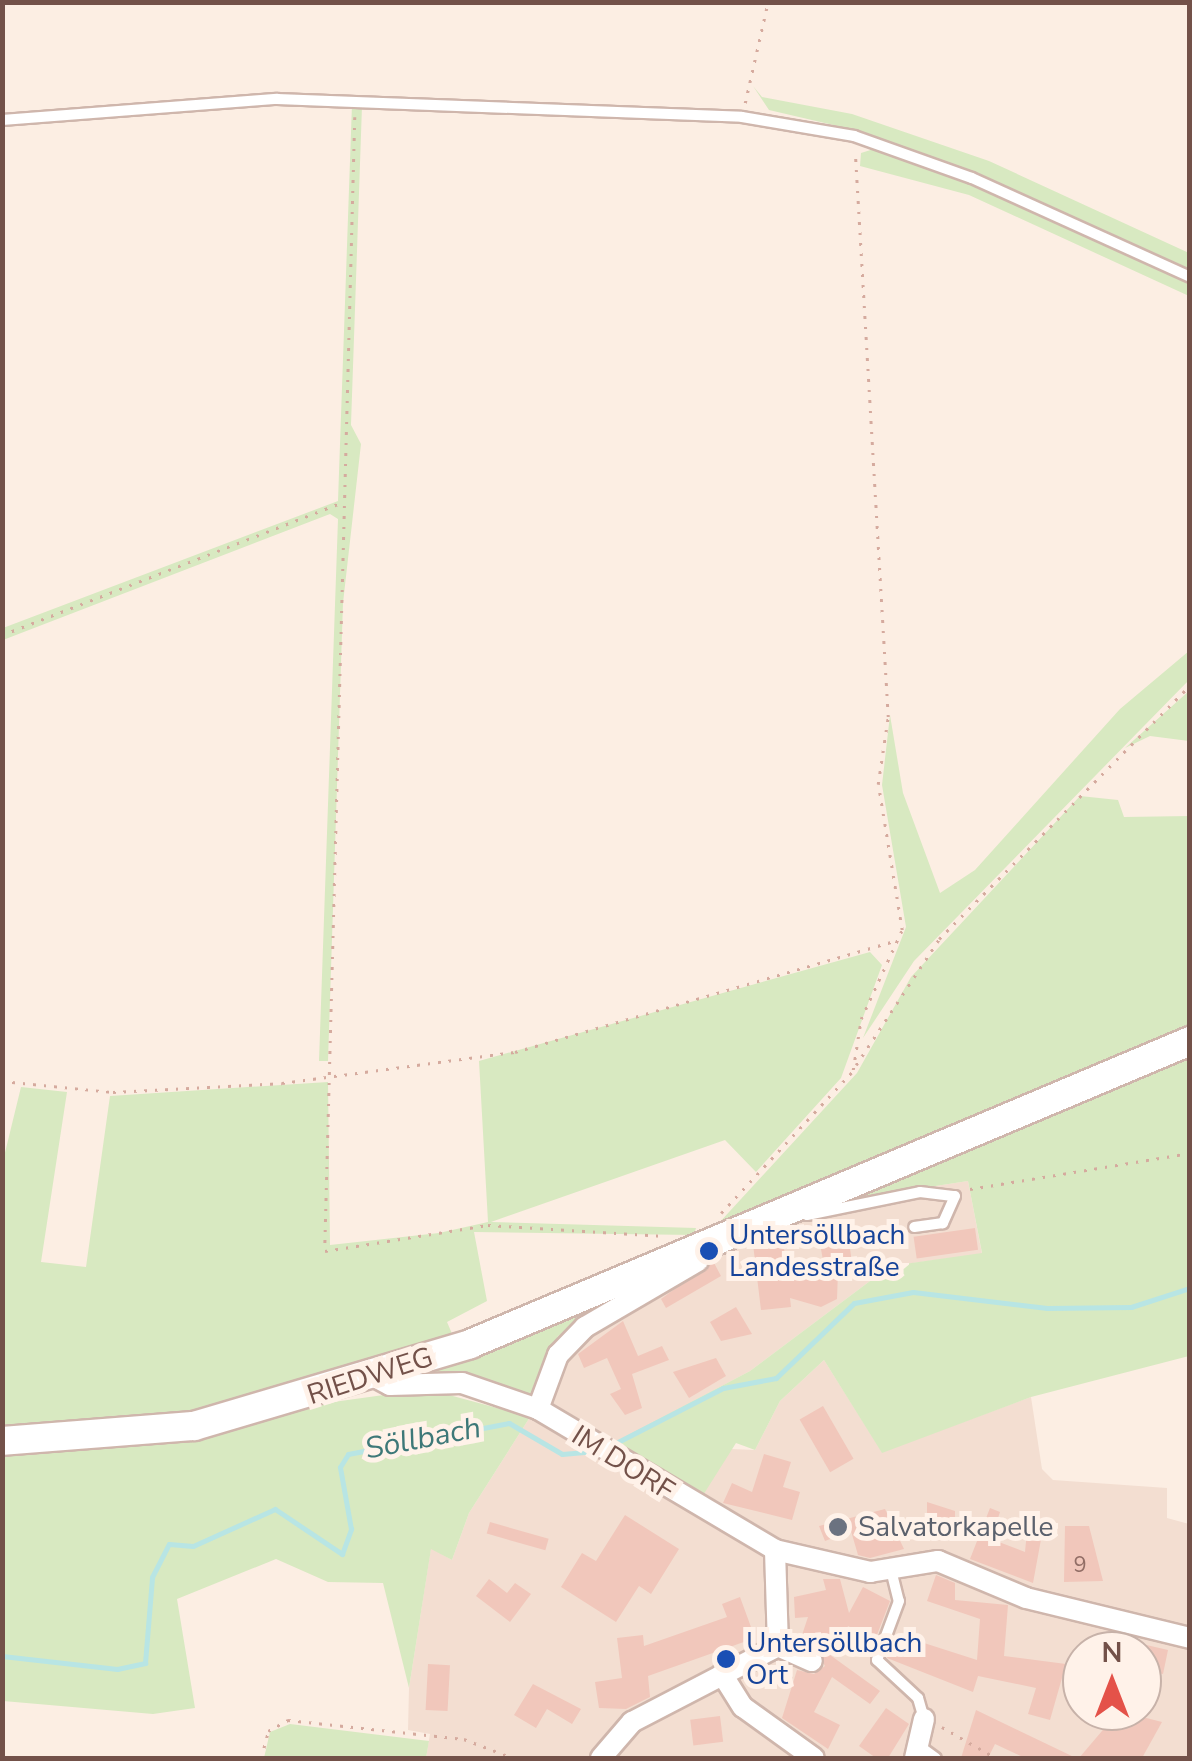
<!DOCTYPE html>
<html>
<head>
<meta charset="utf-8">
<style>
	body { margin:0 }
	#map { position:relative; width:1192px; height:1761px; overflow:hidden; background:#fceee3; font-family:"Nunito Sans",sans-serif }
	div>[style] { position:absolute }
	.residential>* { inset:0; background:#f3ded1 }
	.green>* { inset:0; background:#d8e9c1 }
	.stream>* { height:5px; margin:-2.5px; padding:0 2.5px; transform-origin:2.5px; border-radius:2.5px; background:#b8e5e4 }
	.building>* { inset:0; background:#f1c7bb; transform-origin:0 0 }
	.path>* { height:2.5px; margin-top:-1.25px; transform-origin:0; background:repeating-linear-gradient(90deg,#d5aa9e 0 2.5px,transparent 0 10.5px) }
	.roads { filter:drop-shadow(2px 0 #cfb6ac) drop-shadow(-2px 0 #cfb6ac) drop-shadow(0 2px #cfb6ac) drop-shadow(0 -2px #cfb6ac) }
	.lane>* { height:10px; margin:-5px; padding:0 5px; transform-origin:5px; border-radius:5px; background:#fff }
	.street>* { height:20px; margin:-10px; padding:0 10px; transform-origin:10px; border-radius:10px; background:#fff }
	.secondary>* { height:28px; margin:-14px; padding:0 14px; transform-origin:14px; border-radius:14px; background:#fff }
	.dots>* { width:28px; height:28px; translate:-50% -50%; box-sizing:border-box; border:5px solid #fff2e9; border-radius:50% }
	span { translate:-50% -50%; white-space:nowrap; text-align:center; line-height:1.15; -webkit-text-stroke:10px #fff2e9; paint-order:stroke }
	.number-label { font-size:22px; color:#926e66 }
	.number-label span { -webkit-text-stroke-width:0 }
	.transit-label { font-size:28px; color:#164399 }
	.left { translate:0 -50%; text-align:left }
	.street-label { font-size:28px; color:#735149 }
	.worship-label { font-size:28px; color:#5b616d }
	.water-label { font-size:30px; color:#3d7878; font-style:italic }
	.frame { position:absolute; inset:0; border:5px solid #735149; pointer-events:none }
	.north { position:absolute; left:1062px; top:1631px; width:100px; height:100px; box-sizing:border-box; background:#fff2e9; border:2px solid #c7b2a9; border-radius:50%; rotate:0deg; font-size:28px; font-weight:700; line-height:40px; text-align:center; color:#735149 }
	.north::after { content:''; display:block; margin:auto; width:35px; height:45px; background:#e45249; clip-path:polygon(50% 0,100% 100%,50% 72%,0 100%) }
</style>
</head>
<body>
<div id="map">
	<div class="residential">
		<div style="clip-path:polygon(evenodd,968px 1181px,982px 1254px,890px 1266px,750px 1371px,612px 1444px,755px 1450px,780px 1401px,824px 1360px,882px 1452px,1031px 1397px,1042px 1469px,1053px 1480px,1167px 1488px,1167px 1518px,1189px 1524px,1189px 1758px,426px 1758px,430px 1734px,408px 1730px,409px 1688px,431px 1548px,452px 1560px,469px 1513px,530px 1417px,558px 1336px,653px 1273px,806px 1206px,968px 1181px,1082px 1651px,1142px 1651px,1142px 1711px,1082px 1711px,1082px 1651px)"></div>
	</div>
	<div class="green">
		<div style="clip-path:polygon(753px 86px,762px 97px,852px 114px,989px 161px,1189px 253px,1189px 272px,976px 174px,859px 131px,769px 110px)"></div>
		<div style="clip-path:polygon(352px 104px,362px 106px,351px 425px,361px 444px,343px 603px,328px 1061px,319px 1061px,338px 519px,330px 514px,3px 640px,3px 628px,338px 501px)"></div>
		<div style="clip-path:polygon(877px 148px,1090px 231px,1189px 282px,1189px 296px,969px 195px,860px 166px,861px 153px)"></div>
		<div style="clip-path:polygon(1189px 651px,1189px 680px,914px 961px,863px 1038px,906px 927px,882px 785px,890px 715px,903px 793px,940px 893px,975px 870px,1120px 709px)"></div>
		<div style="clip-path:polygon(1189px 691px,1189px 741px,1150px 736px,1125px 748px)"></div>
		<div style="clip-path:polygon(1080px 796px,1118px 800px,1124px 817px,1189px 816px,1189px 1032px,718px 1224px,857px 1073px,911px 977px)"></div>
		<div style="clip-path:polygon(870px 952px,882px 965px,841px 1078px,756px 1172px,725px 1140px,491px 1222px,696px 1228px,694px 1235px,474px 1232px,487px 1301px,447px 1322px,453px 1336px,187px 1415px,3px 1430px,2px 1165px,21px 1087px,67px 1092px,41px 1262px,86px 1267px,110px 1096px,328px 1082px,330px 1245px,439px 1233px,488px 1222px,479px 1061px)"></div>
		<div style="clip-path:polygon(1189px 1050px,1189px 1356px,1031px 1397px,882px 1453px,824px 1360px,780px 1401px,755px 1450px,736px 1443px,700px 1500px,611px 1444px,750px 1371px,890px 1266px,982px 1253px,968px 1181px,806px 1206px)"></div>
		<div style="clip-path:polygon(653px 1273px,558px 1336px,530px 1396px,399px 1377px)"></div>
		<div style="clip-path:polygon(427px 1389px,530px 1417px,469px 1513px,452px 1560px,431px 1549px,409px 1688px,383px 1583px,328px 1582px,276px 1559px,177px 1599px,195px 1708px,153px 1714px,3px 1701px,2px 1448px)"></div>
		<div style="clip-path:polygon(290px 1724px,429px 1741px,426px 1758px,264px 1758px,270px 1732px)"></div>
	</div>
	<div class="stream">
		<div style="left:610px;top:1446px;width:127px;rotate:-27.2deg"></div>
		<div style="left:723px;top:1388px;width:54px;rotate:-10.7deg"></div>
		<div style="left:776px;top:1378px;width:108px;rotate:-43.9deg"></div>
		<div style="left:854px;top:1303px;width:60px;rotate:-10.6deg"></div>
		<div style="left:913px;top:1292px;width:135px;rotate:6.8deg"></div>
		<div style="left:1047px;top:1308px;width:84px;rotate:-0.7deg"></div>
		<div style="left:1131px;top:1307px;width:62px;rotate:-17.9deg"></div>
		<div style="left:2px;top:1656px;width:116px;rotate:6.4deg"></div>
		<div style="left:117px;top:1669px;width:29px;rotate:-12deg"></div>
		<div style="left:145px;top:1663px;width:86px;rotate:-85.3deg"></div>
		<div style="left:152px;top:1577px;width:37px;rotate:-63deg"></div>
		<div style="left:169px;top:1544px;width:24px;rotate:5deg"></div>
		<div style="left:193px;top:1546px;width:90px;rotate:-24.3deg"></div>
		<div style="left:275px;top:1509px;width:81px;rotate:33.9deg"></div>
		<div style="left:342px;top:1554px;width:27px;rotate:-70deg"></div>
		<div style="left:351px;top:1529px;width:63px;rotate:-100.1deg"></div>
		<div style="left:340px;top:1467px;width:15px;rotate:-58deg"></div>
		<div style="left:348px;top:1454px;width:164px;rotate:-10.9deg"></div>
		<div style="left:509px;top:1423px;width:61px;rotate:30.3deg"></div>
		<div style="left:562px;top:1454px;width:33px;rotate:-5deg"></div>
	</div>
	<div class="building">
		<div style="clip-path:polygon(835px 1223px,837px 1237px,848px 1235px,853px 1269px,838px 1271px,837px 1299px,821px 1307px,790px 1298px,791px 1307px,761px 1310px,753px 1244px,782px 1232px,788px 1280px,816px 1276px,825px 1272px,817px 1226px)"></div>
		<div style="left:975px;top:1228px;width:22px;height:62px;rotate:82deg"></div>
		<div style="clip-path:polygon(713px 1261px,721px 1276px,666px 1308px,661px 1299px)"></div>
		<div style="clip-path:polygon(736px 1307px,752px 1334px,721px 1341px,710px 1322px)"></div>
		<div style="clip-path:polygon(623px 1321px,638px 1356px,662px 1346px,669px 1360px,632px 1374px,642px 1408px,625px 1415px,610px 1394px,621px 1389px,607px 1358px,584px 1368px,578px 1354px)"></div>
		<div style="clip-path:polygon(716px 1358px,726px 1376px,689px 1398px,673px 1372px)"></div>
		<div style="left:823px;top:1406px;width:61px;height:27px;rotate:60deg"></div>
		<div style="clip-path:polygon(764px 1454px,791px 1462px,783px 1487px,800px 1492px,792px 1520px,723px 1503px,732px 1483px,752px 1492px)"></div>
		<div style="clip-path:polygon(927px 1502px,955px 1511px,955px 1532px,927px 1532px)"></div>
		<div style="clip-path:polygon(990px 1508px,1000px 1512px,991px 1539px,1025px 1552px,1027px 1531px,1042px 1534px,1033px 1583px,970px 1559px)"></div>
		<div style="clip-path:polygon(885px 1509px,904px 1549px,870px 1558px,858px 1555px,851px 1531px,825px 1541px,819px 1526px)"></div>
		<div style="clip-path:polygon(625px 1515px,679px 1549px,651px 1594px,639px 1586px,616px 1622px,561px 1587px,582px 1553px,596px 1561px)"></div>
		<div style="left:490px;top:1522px;width:61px;height:12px;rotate:16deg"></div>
		<div style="clip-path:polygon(1065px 1526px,1089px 1526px,1103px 1581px,1064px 1582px)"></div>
		<div style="clip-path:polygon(936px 1575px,955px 1583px,955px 1600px,1008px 1605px,1004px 1656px,1066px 1664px,1050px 1720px,1028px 1714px,1036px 1688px,978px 1676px,973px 1692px,887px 1658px,896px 1634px,977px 1660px,980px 1619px,927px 1601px)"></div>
		<div style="clip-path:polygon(489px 1579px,507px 1593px,515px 1583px,531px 1594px,510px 1622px,476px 1596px)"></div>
		<div style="clip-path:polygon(823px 1579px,840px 1579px,849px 1613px,863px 1587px,890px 1601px,875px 1640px,848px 1626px,841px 1648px,802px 1635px,808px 1617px,795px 1618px,794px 1597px,826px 1590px)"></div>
		<div style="clip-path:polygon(740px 1597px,755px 1638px,648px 1676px,650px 1697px,626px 1709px,599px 1708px,595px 1682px,622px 1678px,617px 1638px,643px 1635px,644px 1646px,727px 1617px,722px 1604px)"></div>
		<div style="clip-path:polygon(812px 1642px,880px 1691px,870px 1704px,832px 1677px,814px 1712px,840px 1725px,828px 1749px,782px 1718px,797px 1670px,814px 1674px,825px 1666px)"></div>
		<div style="clip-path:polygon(1142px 1644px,1168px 1650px,1163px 1674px,1142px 1670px)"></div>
		<div style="left:428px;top:1664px;width:22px;height:46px;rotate:3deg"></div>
		<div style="clip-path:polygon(533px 1684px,581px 1709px,572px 1724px,547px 1709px,536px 1728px,514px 1715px)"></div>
		<div style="clip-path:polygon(886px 1708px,909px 1724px,888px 1758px,876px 1758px,859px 1746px)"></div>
		<div style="clip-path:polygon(976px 1710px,1076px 1758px,1025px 1758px,995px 1744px,988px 1758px,961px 1758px)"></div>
		<div style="clip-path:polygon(1119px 1711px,1162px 1722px,1142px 1758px,1079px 1758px)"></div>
		<div style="left:720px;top:1716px;width:26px;height:30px;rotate:83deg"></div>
	</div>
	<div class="path">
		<div style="left:745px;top:103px;width:104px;rotate:-77.2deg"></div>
		<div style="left:355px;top:117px;width:1134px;rotate:91.52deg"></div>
		<div style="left:325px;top:1251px;width:165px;rotate:-9.1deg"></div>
		<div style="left:488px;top:1225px;width:177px;rotate:3.6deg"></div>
		<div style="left:2px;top:635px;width:364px;rotate:-21.3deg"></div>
		<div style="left:856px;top:1065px;width:151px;rotate:-56.6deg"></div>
		<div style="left:939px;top:939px;width:357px;rotate:-45.3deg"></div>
		<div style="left:853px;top:1070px;width:52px;rotate:-81.1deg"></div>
		<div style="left:861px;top:1019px;width:98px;rotate:-65.3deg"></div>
		<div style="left:902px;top:930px;width:148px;rotate:-99.3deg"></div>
		<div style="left:878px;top:784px;width:68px;rotate:-81.5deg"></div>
		<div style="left:888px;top:717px;width:566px;rotate:-93.34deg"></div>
		<div style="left:2px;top:1081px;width:112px;rotate:5.7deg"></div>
		<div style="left:113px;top:1092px;width:169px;rotate:-3deg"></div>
		<div style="left:282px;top:1083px;width:235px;rotate:-7.6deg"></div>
		<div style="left:515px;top:1052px;width:398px;rotate:-16.3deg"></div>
		<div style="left:970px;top:1189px;width:223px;rotate:-9.3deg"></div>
		<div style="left:721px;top:1213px;width:192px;rotate:-47.1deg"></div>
		<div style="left:942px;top:1727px;width:62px;rotate:29.9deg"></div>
		<div style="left:261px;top:1758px;width:28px;rotate:-75deg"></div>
		<div style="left:268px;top:1731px;width:23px;rotate:-29deg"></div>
		<div style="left:288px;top:1720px;width:177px;rotate:6.2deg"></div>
		<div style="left:464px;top:1739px;width:53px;rotate:21.2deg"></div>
	</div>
	<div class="roads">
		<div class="lane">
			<div style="left:2px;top:120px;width:276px;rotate:-4.4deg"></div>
			<div style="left:277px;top:99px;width:465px;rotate:2.2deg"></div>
			<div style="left:742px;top:117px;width:114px;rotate:9.6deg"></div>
			<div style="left:854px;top:136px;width:125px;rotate:19.6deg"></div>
			<div style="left:972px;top:178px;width:239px;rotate:24.4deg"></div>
			<div style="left:807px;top:1215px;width:115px;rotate:-11.5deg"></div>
			<div style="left:920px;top:1192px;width:35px;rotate:7deg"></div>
			<div style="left:955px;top:1196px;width:30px;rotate:114deg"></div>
			<div style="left:943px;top:1223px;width:29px;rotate:172deg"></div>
			<div style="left:891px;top:1570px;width:32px;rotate:76deg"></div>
			<div style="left:899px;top:1601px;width:63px;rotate:110.4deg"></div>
			<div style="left:877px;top:1660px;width:56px;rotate:42.8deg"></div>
			<div style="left:918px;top:1698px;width:22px;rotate:74deg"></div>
			<div style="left:922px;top:1748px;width:17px;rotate:36deg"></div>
		</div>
		<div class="street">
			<div style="left:373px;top:1376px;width:19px;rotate:28deg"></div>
			<div style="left:390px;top:1385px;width:72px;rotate:-1.6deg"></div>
			<div style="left:462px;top:1383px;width:80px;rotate:18.9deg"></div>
			<div style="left:538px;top:1409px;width:276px;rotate:30.7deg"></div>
			<div style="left:775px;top:1550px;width:98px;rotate:13deg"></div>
			<div style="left:870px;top:1572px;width:69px;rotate:-9.2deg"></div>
			<div style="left:938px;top:1561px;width:95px;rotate:22.8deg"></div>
			<div style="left:1026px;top:1598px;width:169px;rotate:13.7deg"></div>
			<div style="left:538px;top:1409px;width:58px;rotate:-69.7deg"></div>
			<div style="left:558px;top:1355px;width:39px;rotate:-46deg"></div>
			<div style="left:585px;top:1327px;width:131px;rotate:-30.3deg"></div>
			<div style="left:778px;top:1646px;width:37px;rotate:24deg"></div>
			<div style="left:722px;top:1674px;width:39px;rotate:58deg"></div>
			<div style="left:743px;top:1707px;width:87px;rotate:35.7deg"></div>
			<div style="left:601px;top:1758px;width:48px;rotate:-49.3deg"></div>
			<div style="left:632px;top:1722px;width:165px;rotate:-27.5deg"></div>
			<div style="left:778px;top:1646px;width:96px;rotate:-91.8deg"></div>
			<div style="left:915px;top:1758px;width:40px;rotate:-77deg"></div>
		</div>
		<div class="secondary">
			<div style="left:2px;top:1441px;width:193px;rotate:-4.5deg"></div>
			<div style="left:194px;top:1426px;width:288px;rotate:-16.5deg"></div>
			<div style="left:470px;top:1344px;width:781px;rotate:-22.82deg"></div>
		</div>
	</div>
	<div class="dots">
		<div style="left:709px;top:1251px;background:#1a4fb4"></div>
		<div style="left:838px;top:1527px;background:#6b7280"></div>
		<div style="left:726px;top:1659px;background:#1a4fb4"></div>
	</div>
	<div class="number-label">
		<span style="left:1080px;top:1566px">9</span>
	</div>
	<div class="transit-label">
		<span class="left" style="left:729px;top:1251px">Untersöllbach<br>Landesstraße</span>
		<span class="left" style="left:746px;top:1659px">Untersöllbach<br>Ort</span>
	</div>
	<div class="street-label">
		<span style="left:370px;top:1376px;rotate:-18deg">RIEDWEG</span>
		<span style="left:623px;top:1463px;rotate:32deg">IM DORF</span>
	</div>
	<div class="worship-label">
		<span class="left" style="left:858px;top:1527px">Salvatorkapelle</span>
	</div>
	<div class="water-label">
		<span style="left:423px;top:1439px;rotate:-11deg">Söllbach</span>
	</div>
	<div class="frame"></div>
	<div class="north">N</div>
</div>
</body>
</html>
